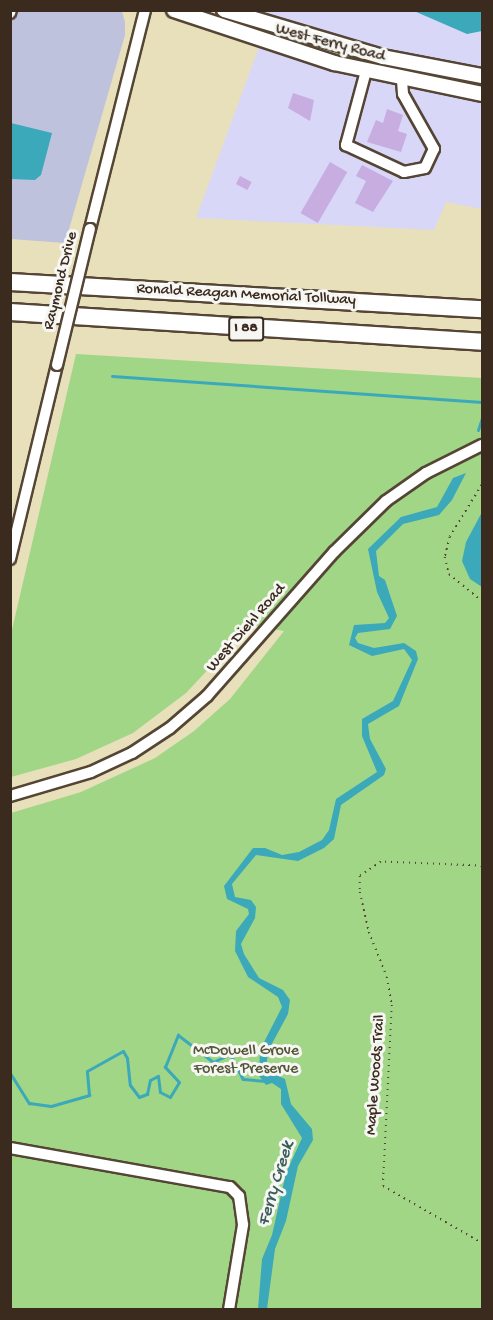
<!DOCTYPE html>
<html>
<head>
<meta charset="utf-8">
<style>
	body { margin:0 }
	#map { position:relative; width:493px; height:1320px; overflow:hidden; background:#e8e0ba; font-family:"Gochi Hand",sans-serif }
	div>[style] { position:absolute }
	.built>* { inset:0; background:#d8d7f8 }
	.industrial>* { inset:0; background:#bfc2dd }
	.green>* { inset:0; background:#a1d687 }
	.water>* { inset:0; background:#3ba9ba }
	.stream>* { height:3px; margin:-1.5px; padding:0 1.5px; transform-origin:1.5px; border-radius:1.5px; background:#3ba9ba }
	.building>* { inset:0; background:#c8ade0; transform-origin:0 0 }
	.path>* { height:1.5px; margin-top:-0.75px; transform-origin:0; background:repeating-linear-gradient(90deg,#554535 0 1.5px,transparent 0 6px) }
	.roads { filter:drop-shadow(2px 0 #554535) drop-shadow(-2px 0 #554535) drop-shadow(0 2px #554535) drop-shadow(0 -2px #554535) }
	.minor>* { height:10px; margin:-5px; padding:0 5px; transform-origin:5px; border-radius:5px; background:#fff }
	.major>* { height:14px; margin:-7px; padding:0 7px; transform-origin:7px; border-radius:7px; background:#fff }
	.highway>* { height:16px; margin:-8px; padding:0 8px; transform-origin:8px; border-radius:8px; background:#fff }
	.bridges { filter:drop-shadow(2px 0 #554535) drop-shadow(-2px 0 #554535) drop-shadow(0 2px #554535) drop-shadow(0 -2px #554535) }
	.minor-bridge>* { height:10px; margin:-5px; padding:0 5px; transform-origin:5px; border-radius:5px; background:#fff }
	span { translate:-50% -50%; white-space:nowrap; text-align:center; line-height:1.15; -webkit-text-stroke:6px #f6f6f2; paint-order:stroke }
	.shield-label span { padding:2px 4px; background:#f6f6f2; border:2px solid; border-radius:4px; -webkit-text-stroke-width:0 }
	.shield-label { font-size:15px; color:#3b2a1e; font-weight:700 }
	.street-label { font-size:16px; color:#3b2a1e }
	.park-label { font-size:16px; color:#545538 }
	.water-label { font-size:18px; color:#3b5d5c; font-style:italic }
	.frame { position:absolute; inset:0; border:12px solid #3b2a1e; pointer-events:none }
</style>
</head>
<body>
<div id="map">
	<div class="built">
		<div style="clip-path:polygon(245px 11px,482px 11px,482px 69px,364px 46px)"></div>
		<div style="clip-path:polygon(259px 47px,354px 75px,482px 99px,482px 209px,446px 202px,434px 230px,196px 218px)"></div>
	</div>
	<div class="industrial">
		<div style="clip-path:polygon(10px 11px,122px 11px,125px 22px,125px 35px,65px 243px,11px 239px)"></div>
	</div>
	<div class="green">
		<div style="clip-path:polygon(76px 354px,482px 378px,482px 1309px,11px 1309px,11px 813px,81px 792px,155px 758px,194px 731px,230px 699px,284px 631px,250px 625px,186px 693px,133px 733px,76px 759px,11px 777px,11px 634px)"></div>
	</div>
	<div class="water">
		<div style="clip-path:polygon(414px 11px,482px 11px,482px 31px,467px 34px)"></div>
		<div style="clip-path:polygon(11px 123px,52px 133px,41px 175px,35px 180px,11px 179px)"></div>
		<div style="clip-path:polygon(466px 473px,452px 500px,439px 515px,403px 524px,376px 551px,379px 576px,385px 580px,397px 616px,390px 629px,358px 633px,355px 638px,358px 643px,374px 648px,404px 643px,416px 651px,418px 659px,399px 706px,368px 724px,370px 739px,386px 769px,384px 775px,341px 805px,334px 839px,324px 848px,298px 861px,256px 855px,232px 884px,235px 897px,251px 900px,256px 907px,255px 918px,241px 944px,244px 954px,259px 978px,283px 990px,290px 1000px,288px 1014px,268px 1051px,266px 1070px,285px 1079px,291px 1104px,312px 1129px,313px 1140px,298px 1166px,286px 1221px,275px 1249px,267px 1309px,258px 1309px,262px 1259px,272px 1235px,286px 1173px,302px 1138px,281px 1104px,281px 1089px,272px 1083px,266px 1085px,259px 1076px,260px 1050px,282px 1007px,278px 997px,248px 977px,235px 951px,236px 931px,249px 914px,248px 909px,227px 899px,224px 886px,253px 848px,265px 848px,282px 855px,299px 852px,322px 840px,329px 830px,336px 799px,377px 772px,362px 736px,362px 719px,393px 701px,412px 660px,404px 649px,372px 656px,349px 645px,354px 625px,385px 623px,389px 618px,377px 592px,368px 549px,401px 517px,437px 507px,453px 478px)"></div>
		<div style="clip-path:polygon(482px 512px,482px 587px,470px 579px,462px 561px,466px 542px)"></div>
	</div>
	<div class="stream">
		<div style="left:112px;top:376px;width:371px;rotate:4deg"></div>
		<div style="left:478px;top:430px;width:13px;rotate:-72deg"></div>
		<div style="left:10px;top:1073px;width:36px;rotate:58deg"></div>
		<div style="left:29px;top:1103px;width:22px;rotate:8deg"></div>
		<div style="left:51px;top:1106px;width:40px;rotate:-16deg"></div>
		<div style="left:89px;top:1095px;width:24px;rotate:-95deg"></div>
		<div style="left:87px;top:1071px;width:41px;rotate:-29.1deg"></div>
		<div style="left:123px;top:1051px;width:8px;rotate:60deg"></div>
		<div style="left:127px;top:1058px;width:27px;rotate:84deg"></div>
		<div style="left:130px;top:1085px;width:15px;rotate:53deg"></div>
		<div style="left:139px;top:1097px;width:9px;rotate:-21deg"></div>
		<div style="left:147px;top:1094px;width:14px;rotate:-78deg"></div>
		<div style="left:150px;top:1080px;width:9px;rotate:-27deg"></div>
		<div style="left:158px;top:1076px;width:16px;rotate:83deg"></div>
		<div style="left:160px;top:1092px;width:11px;rotate:27deg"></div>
		<div style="left:170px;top:1097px;width:17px;rotate:-59deg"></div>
		<div style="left:179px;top:1082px;width:21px;rotate:-133deg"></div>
		<div style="left:165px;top:1067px;width:35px;rotate:-68deg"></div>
		<div style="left:178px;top:1035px;width:44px;rotate:37.6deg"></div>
		<div style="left:213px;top:1062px;width:19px;rotate:-25deg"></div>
		<div style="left:230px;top:1054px;width:28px;rotate:63deg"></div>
		<div style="left:243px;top:1079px;width:23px;rotate:5deg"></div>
	</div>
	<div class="building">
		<div style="clip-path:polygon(293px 93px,314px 100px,310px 121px,288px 108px)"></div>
		<div style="clip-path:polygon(387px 109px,403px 115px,398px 131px,407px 134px,401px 152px,367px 142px,376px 120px,383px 123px)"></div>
		<div style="left:330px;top:162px;width:20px;height:59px;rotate:30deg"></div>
		<div style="clip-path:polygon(362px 165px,393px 181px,373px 212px,355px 203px,366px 181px,356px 176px)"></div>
		<div style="left:240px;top:176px;width:13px;height:9px;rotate:27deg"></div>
	</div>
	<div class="path">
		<div style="left:482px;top:485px;width:61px;rotate:121.6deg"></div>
		<div style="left:450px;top:537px;width:21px;rotate:104deg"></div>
		<div style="left:445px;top:557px;width:17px;rotate:77deg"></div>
		<div style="left:449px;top:574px;width:43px;rotate:39.3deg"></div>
		<div style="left:482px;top:866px;width:101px;rotate:-177.7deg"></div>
		<div style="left:381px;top:862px;width:25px;rotate:146deg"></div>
		<div style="left:360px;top:876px;width:16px;rotate:90deg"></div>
		<div style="left:360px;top:892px;width:41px;rotate:77.3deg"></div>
		<div style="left:369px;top:932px;width:48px;rotate:68.2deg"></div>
		<div style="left:387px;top:977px;width:28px;rotate:80deg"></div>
		<div style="left:392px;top:1005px;width:181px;rotate:92.8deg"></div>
		<div style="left:383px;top:1186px;width:114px;rotate:29.9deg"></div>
	</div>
	<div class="roads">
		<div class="minor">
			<div style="left:10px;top:13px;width:3px;rotate:-72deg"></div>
			<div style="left:366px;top:71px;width:77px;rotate:105.1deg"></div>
			<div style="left:346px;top:145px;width:64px;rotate:25deg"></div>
			<div style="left:404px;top:172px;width:21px;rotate:-11deg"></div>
			<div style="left:425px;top:168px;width:21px;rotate:-65deg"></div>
			<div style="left:434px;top:149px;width:63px;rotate:-119.4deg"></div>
			<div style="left:403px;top:94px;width:14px;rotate:-94deg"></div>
			<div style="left:90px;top:229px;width:226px;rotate:-75.9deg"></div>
			<div style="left:10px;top:559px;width:200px;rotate:-76.4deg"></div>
			<div style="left:10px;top:796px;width:84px;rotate:-16.5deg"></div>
			<div style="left:91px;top:772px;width:45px;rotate:-24.9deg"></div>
			<div style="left:132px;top:753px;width:45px;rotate:-33.3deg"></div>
			<div style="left:170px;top:728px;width:49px;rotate:-40.9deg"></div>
			<div style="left:207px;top:696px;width:192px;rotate:-48.6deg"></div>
			<div style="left:334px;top:552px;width:73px;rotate:-44.4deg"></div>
			<div style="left:386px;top:501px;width:49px;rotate:-35deg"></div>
			<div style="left:426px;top:473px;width:63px;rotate:-26.6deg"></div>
			<div style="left:10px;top:1148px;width:223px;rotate:10.1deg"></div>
			<div style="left:230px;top:1187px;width:13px;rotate:45deg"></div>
			<div style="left:239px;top:1196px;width:29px;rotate:82deg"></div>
			<div style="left:243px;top:1225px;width:86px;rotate:99.4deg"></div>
		</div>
		<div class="major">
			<div style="left:174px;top:10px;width:169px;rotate:18.3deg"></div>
			<div style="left:334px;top:63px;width:151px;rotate:11.8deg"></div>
			<div style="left:224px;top:10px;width:166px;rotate:16.5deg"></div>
			<div style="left:383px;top:57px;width:101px;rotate:10.9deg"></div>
		</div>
		<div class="highway">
			<div style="left:10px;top:282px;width:473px;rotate:3.3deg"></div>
			<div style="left:10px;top:312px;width:473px;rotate:3.6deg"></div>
		</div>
	</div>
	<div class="bridges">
		<div class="minor-bridge">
			<div style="left:57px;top:365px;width:140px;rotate:-76.4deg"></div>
		</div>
	</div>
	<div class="shield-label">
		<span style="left:246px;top:329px">I 88</span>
	</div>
	<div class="street-label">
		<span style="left:330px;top:44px;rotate:15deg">West Ferry Road</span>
		<span style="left:62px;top:281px;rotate:-76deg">Raymond Drive</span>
		<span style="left:246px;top:296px;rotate:3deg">Ronald Reagan Memorial Tollway</span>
		<span style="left:247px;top:629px;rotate:-49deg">West Diehl Road</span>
		<span style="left:377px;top:1075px;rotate:-86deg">Maple Woods Trail</span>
	</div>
	<div class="park-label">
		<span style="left:246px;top:1061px">McDowell Grove<br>Forest Preserve</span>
	</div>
	<div class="water-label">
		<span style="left:277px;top:1184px;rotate:-73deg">Ferry Creek</span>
	</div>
	<div class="frame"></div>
</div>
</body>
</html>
